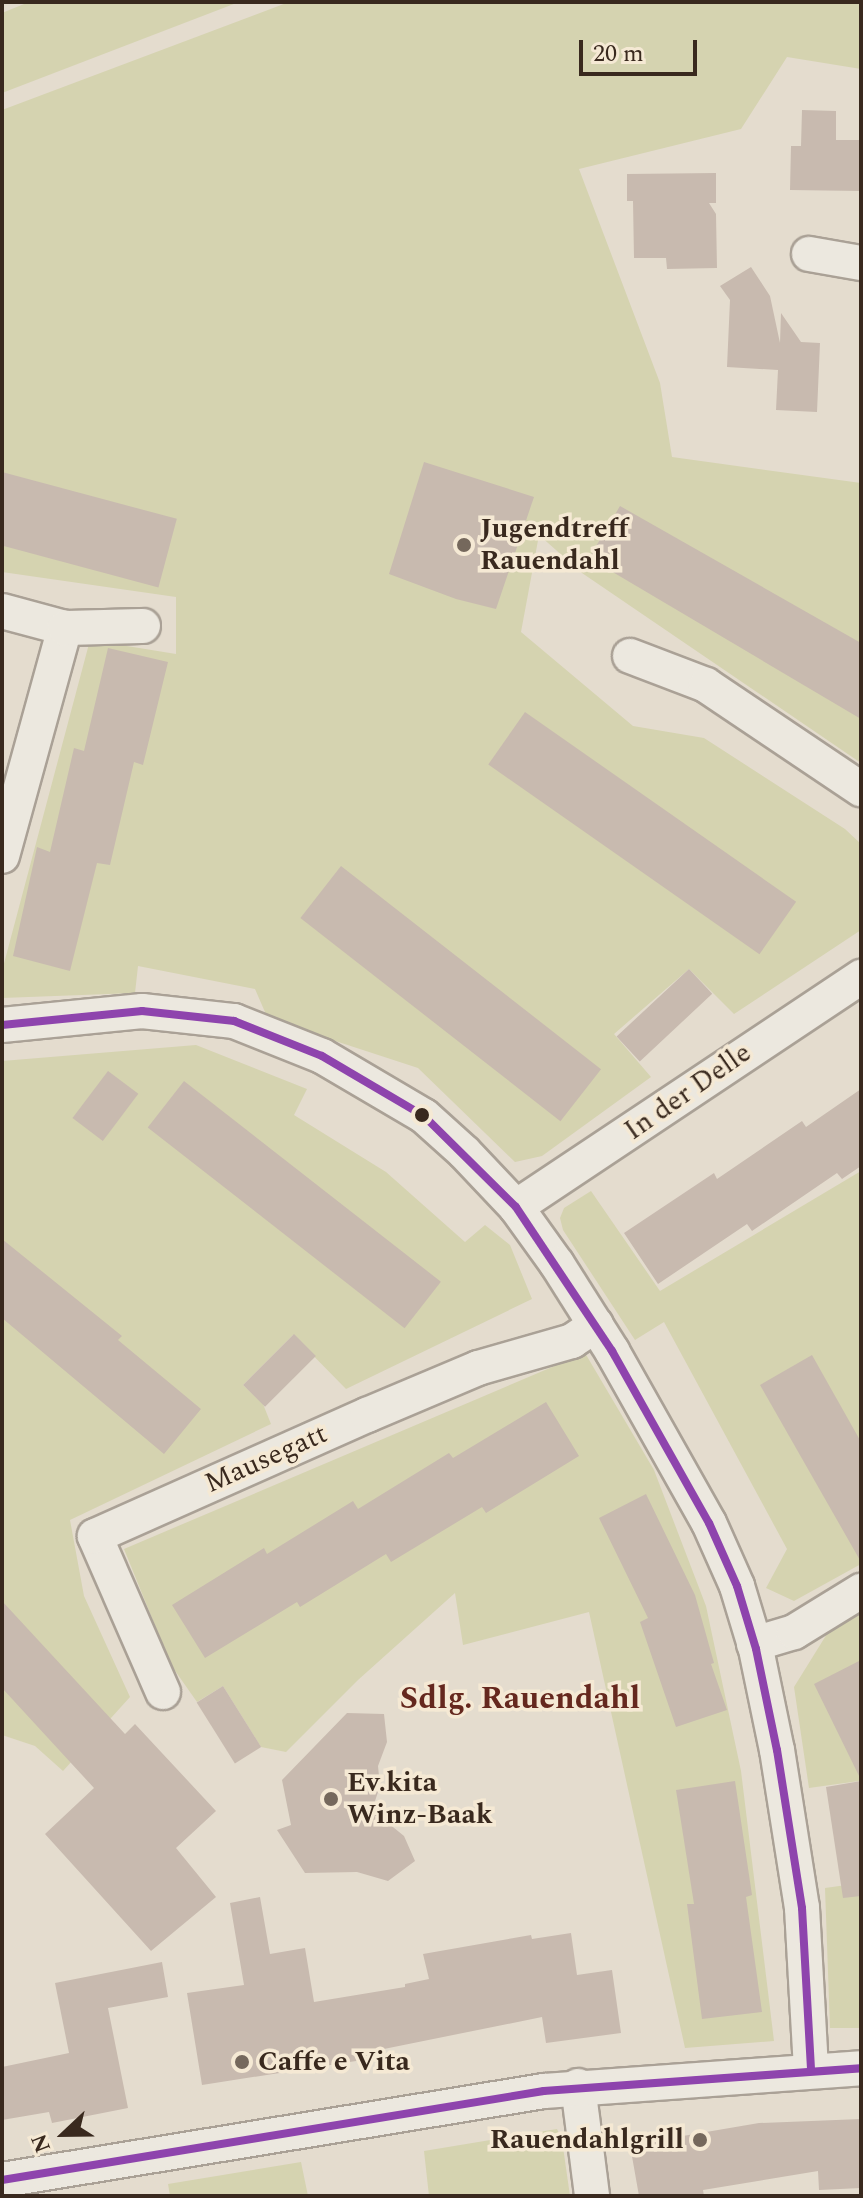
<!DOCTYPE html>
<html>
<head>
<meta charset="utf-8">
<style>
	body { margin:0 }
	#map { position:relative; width:863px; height:2198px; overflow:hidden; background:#e4dcce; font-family:Spectral,serif }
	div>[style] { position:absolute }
	.green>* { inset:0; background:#d5d3b0 }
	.building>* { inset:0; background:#c8baaf; transform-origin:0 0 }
	.roads { filter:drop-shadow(2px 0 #aaa196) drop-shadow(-2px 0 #aaa196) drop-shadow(0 2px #aaa196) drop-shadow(0 -2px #aaa196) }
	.street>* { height:34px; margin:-17px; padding:0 17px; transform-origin:17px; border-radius:17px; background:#ece8df }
	.bus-1>* { height:8px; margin:-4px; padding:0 4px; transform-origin:4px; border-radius:4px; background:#8e44ad }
	.dots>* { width:22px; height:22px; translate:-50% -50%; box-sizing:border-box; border:4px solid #f5e9d4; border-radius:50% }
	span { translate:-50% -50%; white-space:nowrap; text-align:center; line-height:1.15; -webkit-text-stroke:7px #f5e9d4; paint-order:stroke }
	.poi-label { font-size:28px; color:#39291e; font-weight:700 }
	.left { translate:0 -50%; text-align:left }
	.right { translate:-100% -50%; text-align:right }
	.street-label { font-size:28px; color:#39291e }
	.quarter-label { font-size:32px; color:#65281e; font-weight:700 }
	.frame { position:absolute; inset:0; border:4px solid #39291e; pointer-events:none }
	.north { position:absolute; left:24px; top:2094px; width:80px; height:80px; -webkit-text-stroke:6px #f5e9d4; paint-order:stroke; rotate:248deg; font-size:22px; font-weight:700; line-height:32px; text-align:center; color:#39291e }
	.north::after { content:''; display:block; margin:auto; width:28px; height:36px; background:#39291e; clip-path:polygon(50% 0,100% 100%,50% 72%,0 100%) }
	.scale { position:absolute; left:579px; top:40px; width:118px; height:36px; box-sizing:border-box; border:4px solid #39291e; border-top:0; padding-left:10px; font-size:24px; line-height:28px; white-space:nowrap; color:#39291e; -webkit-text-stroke:6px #f5e9d4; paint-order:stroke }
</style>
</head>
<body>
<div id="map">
	<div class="green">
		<div style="clip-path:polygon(29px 2px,239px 2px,2px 93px,2px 13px)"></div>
		<div style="clip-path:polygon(289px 2px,861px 2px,861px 69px,787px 57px,741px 129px,579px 169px,660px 383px,672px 457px,861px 483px,861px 763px,582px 573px,539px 535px,521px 632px,633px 726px,704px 738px,845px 829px,861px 844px,861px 930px,734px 1014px,689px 969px,614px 1034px,651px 1077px,542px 1156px,515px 1162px,418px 1068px,268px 1019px,255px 989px,138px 966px,135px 993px,2px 998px,2px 971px,90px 640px,176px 654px,176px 597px,2px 572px,2px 110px)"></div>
		<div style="clip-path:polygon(196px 1045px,307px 1089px,294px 1115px,386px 1172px,465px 1242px,485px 1225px,510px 1245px,532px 1299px,346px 1389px,293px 1335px,243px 1385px,263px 1404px,271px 1424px,70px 1520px,84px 1596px,130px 1697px,63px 1771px,35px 1746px,2px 1735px,2px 1061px)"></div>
		<div style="clip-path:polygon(861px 1171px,861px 1564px,794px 1601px,766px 1588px,787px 1549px,664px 1322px,635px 1340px,563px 1230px,560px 1218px,564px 1208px,591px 1191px,660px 1291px)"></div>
		<div style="clip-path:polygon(585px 1353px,654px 1470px,706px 1606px,741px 1771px,774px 2041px,685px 2048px,589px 1612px,463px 1645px,455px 1593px,358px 1680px,286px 1752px,261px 1747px,223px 1686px,197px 1702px,171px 1665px,124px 1549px)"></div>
		<div style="clip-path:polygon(861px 1611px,861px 1792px,859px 1781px,809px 1788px,794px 1687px,830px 1629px)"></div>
		<div style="clip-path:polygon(861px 1883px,861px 2028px,830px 2028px,825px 1888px)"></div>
		<div style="clip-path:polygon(557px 2129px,562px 2140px,570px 2196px,429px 2196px,424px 2151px)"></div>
		<div style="clip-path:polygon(301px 2162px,308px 2196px,170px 2196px,168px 2184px)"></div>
	</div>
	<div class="building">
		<div style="clip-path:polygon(802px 110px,836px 111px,836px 140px,861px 140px,861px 191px,790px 190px,791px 146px,801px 146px)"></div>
		<div style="clip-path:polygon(716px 173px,716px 203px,709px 203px,716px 214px,717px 268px,667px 269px,666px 258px,634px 258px,633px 201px,627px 201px,627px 174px)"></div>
		<div style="clip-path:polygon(751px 267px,770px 296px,780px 343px,781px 313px,801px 342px,820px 343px,817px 412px,776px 410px,778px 370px,727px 367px,730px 300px,720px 286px)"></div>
		<div style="clip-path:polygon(424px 462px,534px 497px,496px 609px,456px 599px,389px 574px)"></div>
		<div style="left:2px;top:472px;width:181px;height:71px;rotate:15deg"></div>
		<div style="clip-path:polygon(620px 506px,861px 643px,861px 719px,589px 558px)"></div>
		<div style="clip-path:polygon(108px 648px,168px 662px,143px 765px,134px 762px,110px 865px,97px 863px,70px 971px,13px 956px,37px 847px,50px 852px,74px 748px,84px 751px)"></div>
		<div style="left:525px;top:712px;width:331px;height:64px;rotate:35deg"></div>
		<div style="left:341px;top:866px;width:330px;height:66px;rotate:38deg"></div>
		<div style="left:689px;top:969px;width:34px;height:99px;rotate:47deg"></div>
		<div style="left:108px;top:1071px;width:38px;height:59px;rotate:37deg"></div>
		<div style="left:184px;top:1081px;width:326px;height:59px;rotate:38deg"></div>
		<div style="clip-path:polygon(861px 1089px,861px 1166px,842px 1179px,837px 1173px,752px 1231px,747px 1224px,658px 1284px,624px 1233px,714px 1173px,717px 1179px,802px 1121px,806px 1127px)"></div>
		<div style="clip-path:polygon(2px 1239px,122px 1336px,118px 1340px,201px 1409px,164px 1454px,2px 1318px)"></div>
		<div style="left:294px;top:1334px;width:31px;height:72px;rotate:45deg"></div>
		<div style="clip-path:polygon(812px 1355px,861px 1442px,861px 1562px,760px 1385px)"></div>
		<div style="clip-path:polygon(546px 1402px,579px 1456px,486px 1513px,482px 1507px,391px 1562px,386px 1554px,300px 1607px,297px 1602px,205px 1658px,172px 1605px,264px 1548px,267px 1554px,353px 1501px,358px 1509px,449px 1453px,453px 1458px)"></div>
		<div style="clip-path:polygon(646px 1494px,695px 1595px,714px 1663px,711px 1664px,727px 1710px,676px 1727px,640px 1622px,648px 1618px,599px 1518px)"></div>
		<div style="clip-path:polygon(2px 1601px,125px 1734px,135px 1724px,216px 1811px,176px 1848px,216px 1897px,151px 1951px,45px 1834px,94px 1788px,2px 1688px)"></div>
		<div style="clip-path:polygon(861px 1660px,861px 1780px,814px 1684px)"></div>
		<div style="left:223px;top:1686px;width:72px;height:31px;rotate:58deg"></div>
		<div style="clip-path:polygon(347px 1713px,384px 1714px,387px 1742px,378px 1766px,380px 1786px,372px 1810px,404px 1836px,415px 1861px,388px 1881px,357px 1872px,305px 1873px,277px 1830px,291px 1825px,282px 1780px)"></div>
		<div style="clip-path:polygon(735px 1781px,752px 1895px,746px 1897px,762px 2012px,702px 2019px,687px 1904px,694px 1904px,676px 1790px)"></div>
		<div style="clip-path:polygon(861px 1781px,861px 1896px,843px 1898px,826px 1787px)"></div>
		<div style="clip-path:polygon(260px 1897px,270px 1954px,305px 1948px,314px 2002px,405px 1987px,405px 1984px,429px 1979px,423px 1954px,531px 1935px,532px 1939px,571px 1933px,577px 1975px,612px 1970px,621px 2033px,546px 2043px,542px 2017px,374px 2051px,375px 2058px,202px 2085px,187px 1993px,244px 1985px,230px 1903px)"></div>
		<div style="clip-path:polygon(162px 1962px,168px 1997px,108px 2008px,128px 2108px,52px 2123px,49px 2112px,2px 2120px,2px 2067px,69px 2053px,55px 1983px)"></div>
		<div style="clip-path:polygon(861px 2119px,861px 2188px,819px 2190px,818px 2171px,703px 2190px,704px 2196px,639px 2196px,630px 2145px,759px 2123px)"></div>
	</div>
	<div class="roads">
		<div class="street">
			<div style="left:809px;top:254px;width:53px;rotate:9.8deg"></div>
			<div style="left:2px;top:611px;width:65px;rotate:15.1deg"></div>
			<div style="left:630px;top:656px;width:81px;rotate:20.9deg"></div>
			<div style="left:706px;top:685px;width:187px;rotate:33.9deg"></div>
			<div style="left:2px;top:856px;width:237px;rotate:-74.6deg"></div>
			<div style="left:65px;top:628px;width:78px;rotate:-1.5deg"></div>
			<div style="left:2px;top:1025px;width:141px;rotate:-5.7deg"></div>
			<div style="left:142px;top:1011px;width:93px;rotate:6.2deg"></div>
			<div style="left:234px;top:1021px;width:95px;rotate:21.7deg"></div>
			<div style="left:322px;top:1056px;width:118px;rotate:30.5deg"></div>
			<div style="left:424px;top:1116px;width:54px;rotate:42deg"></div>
			<div style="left:464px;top:1152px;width:76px;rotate:46.6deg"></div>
			<div style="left:516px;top:1207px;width:70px;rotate:54.3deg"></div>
			<div style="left:557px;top:1264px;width:103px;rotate:57.7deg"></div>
			<div style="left:612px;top:1351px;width:197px;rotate:60.6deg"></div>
			<div style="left:709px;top:1523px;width:69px;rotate:66deg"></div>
			<div style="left:737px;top:1586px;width:66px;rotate:73.2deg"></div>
			<div style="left:756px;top:1649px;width:103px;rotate:78.3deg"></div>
			<div style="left:777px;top:1750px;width:160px;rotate:81deg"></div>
			<div style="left:802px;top:1908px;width:161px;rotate:86.8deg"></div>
			<div style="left:516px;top:1207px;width:415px;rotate:-33.7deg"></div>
			<div style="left:754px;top:1644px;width:42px;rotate:-16.7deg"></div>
			<div style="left:794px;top:1632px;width:79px;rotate:-31.5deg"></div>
			<div style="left:163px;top:1692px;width:170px;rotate:-113.6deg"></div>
			<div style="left:95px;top:1536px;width:298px;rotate:-24deg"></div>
			<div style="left:367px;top:1415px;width:121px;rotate:-22.9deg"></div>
			<div style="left:478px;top:1368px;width:98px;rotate:-16deg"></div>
			<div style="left:572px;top:1341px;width:29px;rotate:-34deg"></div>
			<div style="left:578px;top:2086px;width:111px;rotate:82.7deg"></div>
			<div style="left:2px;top:2180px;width:549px;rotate:-9.33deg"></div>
			<div style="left:544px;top:2091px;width:318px;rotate:-4.1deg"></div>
		</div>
	</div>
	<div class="bus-1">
		<div style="left:2px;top:1025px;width:141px;rotate:-5.7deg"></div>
		<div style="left:142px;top:1011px;width:93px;rotate:6.2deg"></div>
		<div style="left:234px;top:1021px;width:95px;rotate:21.7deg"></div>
		<div style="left:322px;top:1056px;width:118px;rotate:30.5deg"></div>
		<div style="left:424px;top:1116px;width:129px;rotate:44.7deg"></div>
		<div style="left:516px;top:1207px;width:173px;rotate:56.3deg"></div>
		<div style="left:612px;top:1351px;width:197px;rotate:60.6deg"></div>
		<div style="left:709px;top:1523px;width:69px;rotate:66deg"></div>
		<div style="left:737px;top:1586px;width:66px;rotate:73.2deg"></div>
		<div style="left:756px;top:1649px;width:103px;rotate:78.3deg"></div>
		<div style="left:777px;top:1750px;width:160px;rotate:81deg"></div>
		<div style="left:802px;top:1908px;width:161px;rotate:86.8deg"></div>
		<div style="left:2px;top:2180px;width:549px;rotate:-9.33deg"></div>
		<div style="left:544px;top:2091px;width:318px;rotate:-4.1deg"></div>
	</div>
	<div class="dots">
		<div style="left:464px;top:545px;background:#75685c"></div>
		<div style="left:422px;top:1115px;background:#39291e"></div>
		<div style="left:331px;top:1799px;background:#75685c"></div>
		<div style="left:242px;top:2062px;background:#75685c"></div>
		<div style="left:700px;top:2140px;background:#75685c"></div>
	</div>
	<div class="poi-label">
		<span class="left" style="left:480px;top:545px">Jugendtreff<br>Rauendahl</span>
		<span class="left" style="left:347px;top:1799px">Ev.kita<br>Winz-Baak</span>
		<span class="left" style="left:258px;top:2062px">Caffe e Vita</span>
		<span class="right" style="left:684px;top:2140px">Rauendahlgrill</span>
	</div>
	<div class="street-label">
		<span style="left:688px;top:1092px;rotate:-35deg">In der Delle</span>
		<span style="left:266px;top:1459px;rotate:-24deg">Mausegatt</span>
	</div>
	<div class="quarter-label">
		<span style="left:520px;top:1699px">Sdlg. Rauendahl</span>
	</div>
	<div class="frame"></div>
	<div class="north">N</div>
	<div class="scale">20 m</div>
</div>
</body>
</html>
